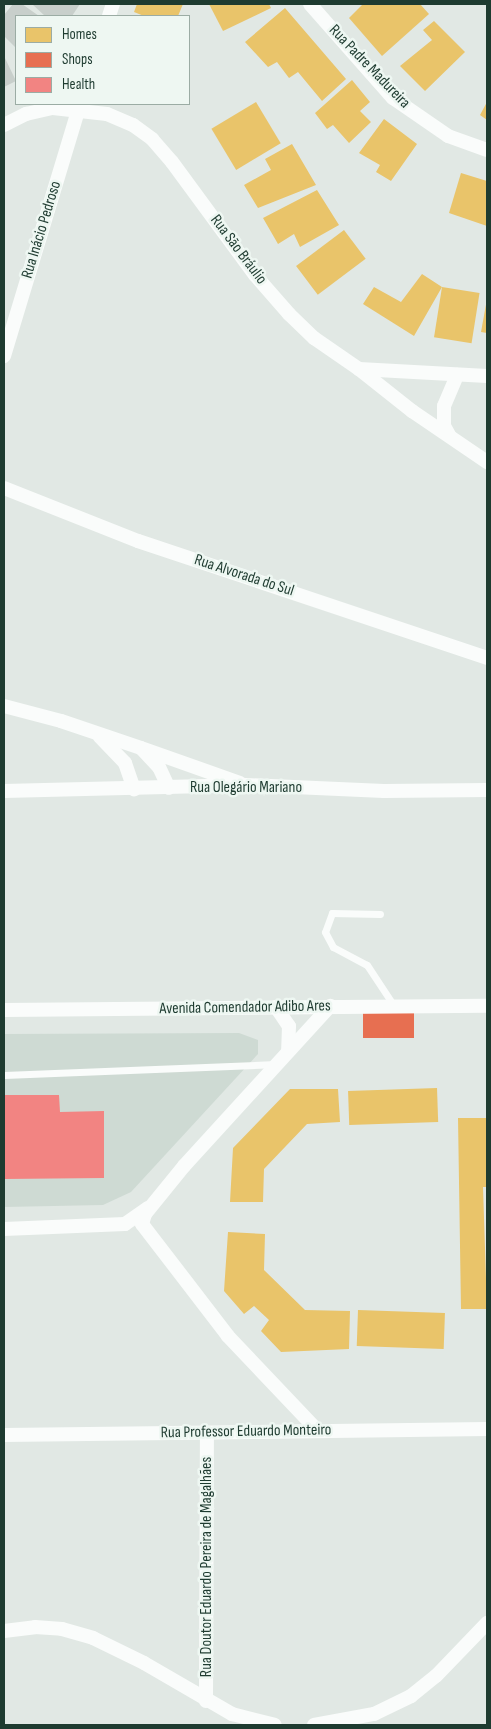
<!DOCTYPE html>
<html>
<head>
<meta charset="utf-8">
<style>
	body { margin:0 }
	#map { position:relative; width:491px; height:1729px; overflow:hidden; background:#e1e8e4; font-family:"Sofia Sans Condensed",sans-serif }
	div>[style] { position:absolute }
	.built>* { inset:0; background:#cedad3 }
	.homes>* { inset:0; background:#e9c46a; transform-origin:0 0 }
	.shops>* { inset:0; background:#e76f51; transform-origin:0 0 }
	.health>* { inset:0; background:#f28482 }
	.building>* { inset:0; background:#c8cfcb }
	.service>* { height:7px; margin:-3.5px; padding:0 3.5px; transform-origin:3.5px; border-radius:3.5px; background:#fafcfb }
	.minor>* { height:14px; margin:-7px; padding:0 7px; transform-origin:7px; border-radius:7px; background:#fafcfb }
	span { translate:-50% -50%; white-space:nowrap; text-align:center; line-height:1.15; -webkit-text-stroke:5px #eef7f2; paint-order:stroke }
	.street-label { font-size:16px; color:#1e3b30 }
	.frame { position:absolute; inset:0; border:5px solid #1e3b30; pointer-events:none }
	.legend { position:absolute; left:15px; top:15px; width:175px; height:90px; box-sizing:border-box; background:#eef7f2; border:1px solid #9baca4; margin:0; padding:6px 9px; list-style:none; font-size:15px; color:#1e3b30 }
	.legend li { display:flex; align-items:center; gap:10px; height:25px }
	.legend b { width:25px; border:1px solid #9baca4 }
</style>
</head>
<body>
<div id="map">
	<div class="built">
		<div style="clip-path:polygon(239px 1033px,258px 1040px,258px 1054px,131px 1192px,103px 1205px,4px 1207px,4px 1034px)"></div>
	</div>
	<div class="homes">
		<div style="clip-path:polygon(137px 4px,183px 4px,178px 16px,144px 16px,134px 12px)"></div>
		<div style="clip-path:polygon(209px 4px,269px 4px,271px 8px,223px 31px)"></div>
		<div style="clip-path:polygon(363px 4px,420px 4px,429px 14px,382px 56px,349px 18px)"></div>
		<div style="clip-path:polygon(285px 8px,346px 79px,322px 101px,298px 72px,289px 78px,277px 62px,268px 67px,245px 42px)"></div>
		<div style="clip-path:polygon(434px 21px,465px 52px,425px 91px,400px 66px,432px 40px,423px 30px)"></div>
		<div style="clip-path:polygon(352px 80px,370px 102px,360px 111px,371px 122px,349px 143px,333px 125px,327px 129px,315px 113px)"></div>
		<div style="left:256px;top:102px;width:48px;height:52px;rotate:59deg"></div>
		<div style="clip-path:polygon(487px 102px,487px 120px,480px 115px)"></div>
		<div style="clip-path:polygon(384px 119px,417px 144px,391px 181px,376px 172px,380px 165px,359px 153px)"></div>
		<div style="clip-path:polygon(292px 144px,316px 185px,258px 208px,244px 185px,271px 170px,265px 159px)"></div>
		<div style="clip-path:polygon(461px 173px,487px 181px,487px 226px,449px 213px)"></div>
		<div style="clip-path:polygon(317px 190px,339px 225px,300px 247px,294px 234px,278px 244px,263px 218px)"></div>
		<div style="left:344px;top:230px;width:36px;height:60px;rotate:53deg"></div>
		<div style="clip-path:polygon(422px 274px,442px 287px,414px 336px,363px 304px,374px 287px,401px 302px)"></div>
		<div style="left:442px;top:287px;width:38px;height:51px;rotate:9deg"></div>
		<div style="clip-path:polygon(487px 299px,487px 333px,481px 332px)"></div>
		<div style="left:437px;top:1088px;width:34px;height:89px;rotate:88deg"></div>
		<div style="clip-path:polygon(290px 1089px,338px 1089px,340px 1122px,307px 1124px,264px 1169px,263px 1202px,230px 1202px,233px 1148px)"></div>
		<div style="clip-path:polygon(458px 1118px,487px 1118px,487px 1187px,483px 1187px,487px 1309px,461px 1309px)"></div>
		<div style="clip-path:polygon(228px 1232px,265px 1234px,264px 1270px,305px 1310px,350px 1311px,349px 1349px,281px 1352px,261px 1331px,269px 1320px,254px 1306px,244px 1314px,224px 1291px)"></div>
		<div style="left:358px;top:1310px;width:87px;height:36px;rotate:2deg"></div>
	</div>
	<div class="shops">
		<div style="left:363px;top:1011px;width:51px;height:27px"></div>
	</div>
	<div class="health">
		<div style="clip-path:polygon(4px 1095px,59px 1095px,60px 1112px,104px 1111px,104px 1178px,4px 1179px)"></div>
	</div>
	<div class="building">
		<div style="clip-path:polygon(13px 4px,22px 4px,39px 16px,16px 16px,16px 48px,4px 36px,4px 15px)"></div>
		<div style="clip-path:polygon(32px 4px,80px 4px,72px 16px,45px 16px)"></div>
		<div style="clip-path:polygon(4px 56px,16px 81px,4px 87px)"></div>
	</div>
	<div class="service">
		<div style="left:380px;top:914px;width:48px;rotate:-178.8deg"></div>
		<div style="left:332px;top:913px;width:20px;rotate:110deg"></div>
		<div style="left:325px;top:932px;width:17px;rotate:62deg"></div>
		<div style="left:333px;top:947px;width:38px;rotate:28deg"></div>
		<div style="left:367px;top:965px;width:49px;rotate:56.6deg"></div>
		<div style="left:4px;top:1075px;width:272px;rotate:-2.3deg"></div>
	</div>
	<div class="minor">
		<div style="left:310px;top:4px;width:125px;rotate:48.6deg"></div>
		<div style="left:393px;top:98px;width:67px;rotate:34.6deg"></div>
		<div style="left:448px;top:136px;width:41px;rotate:19.7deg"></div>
		<div style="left:109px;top:16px;width:13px;rotate:-72deg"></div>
		<div style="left:4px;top:125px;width:25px;rotate:-27deg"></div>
		<div style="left:26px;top:114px;width:28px;rotate:-13deg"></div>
		<div style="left:53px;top:108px;width:54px;rotate:6.3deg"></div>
		<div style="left:107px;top:114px;width:28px;rotate:23deg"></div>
		<div style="left:133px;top:125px;width:24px;rotate:36deg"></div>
		<div style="left:152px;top:139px;width:30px;rotate:49deg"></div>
		<div style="left:172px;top:162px;width:140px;rotate:53.7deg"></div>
		<div style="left:255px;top:275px;width:52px;rotate:48.9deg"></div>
		<div style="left:289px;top:314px;width:35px;rotate:44deg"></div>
		<div style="left:314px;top:338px;width:55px;rotate:34.6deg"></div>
		<div style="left:359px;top:369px;width:128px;rotate:3.1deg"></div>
		<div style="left:4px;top:356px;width:263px;rotate:-73.2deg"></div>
		<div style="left:359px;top:369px;width:68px;rotate:38.4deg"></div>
		<div style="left:412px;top:411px;width:91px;rotate:34.2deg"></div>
		<div style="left:449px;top:435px;width:10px;rotate:-119deg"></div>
		<div style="left:444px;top:426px;width:20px;rotate:-90deg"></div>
		<div style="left:444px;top:406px;width:34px;rotate:-67deg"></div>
		<div style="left:4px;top:488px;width:144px;rotate:21.6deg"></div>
		<div style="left:138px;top:541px;width:368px;rotate:18.5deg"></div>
		<div style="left:4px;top:706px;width:59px;rotate:14.7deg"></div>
		<div style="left:61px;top:721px;width:84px;rotate:18.6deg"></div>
		<div style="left:141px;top:748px;width:26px;rotate:47deg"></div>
		<div style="left:159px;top:767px;width:23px;rotate:65deg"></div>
		<div style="left:100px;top:737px;width:36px;rotate:46deg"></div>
		<div style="left:125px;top:763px;width:28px;rotate:71deg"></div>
		<div style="left:144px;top:749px;width:102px;rotate:19.5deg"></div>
		<div style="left:4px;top:791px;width:243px;rotate:-1.4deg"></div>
		<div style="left:247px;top:785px;width:137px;rotate:2.5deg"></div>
		<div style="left:384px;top:791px;width:103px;rotate:-0.6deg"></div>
		<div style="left:276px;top:1007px;width:23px;rotate:56deg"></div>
		<div style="left:289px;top:1026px;width:24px;rotate:92deg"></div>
		<div style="left:4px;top:1010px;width:483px;rotate:-0.5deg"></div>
		<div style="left:4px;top:1229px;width:121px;rotate:-2.4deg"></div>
		<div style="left:125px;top:1224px;width:28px;rotate:-35deg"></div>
		<div style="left:318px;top:1431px;width:131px;rotate:-133.5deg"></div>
		<div style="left:228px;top:1336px;width:141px;rotate:-127.5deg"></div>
		<div style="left:142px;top:1224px;width:10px;rotate:-73deg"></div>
		<div style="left:145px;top:1214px;width:62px;rotate:-50.9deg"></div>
		<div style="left:184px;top:1166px;width:217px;rotate:-47.6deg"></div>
		<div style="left:4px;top:1435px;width:483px;rotate:-0.7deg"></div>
		<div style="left:4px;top:1631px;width:31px;rotate:-7deg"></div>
		<div style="left:35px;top:1627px;width:27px;rotate:4deg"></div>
		<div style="left:62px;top:1629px;width:32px;rotate:16deg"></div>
		<div style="left:93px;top:1638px;width:57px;rotate:26.1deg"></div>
		<div style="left:144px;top:1663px;width:102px;rotate:30.1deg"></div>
		<div style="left:232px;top:1714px;width:44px;rotate:14.3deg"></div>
		<div style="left:206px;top:1701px;width:268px;rotate:-89.8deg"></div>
		<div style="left:314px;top:1725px;width:61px;rotate:-10.4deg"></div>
		<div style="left:374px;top:1714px;width:41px;rotate:-25.9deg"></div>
		<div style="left:411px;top:1696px;width:32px;rotate:-39deg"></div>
		<div style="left:436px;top:1676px;width:74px;rotate:-46.1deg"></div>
	</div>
	<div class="street-label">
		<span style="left:369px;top:67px;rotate:46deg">Rua Padre Madureira</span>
		<span style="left:42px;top:230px;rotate:-73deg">Rua Inácio Pedroso</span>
		<span style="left:238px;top:250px;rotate:53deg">Rua São Bráulio</span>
		<span style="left:244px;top:576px;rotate:18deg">Rua Alvorada do Sul</span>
		<span style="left:246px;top:788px">Rua Olegário Mariano</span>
		<span style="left:245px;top:1008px;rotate:-1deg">Avenida Comendador Adibo Ares</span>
		<span style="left:246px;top:1432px;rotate:-1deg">Rua Professor Eduardo Monteiro</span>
		<span style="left:207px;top:1567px;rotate:-90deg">Rua Doutor Eduardo Pereira de Magalhães</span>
	</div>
	<div class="frame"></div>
	<ul class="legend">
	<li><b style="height:14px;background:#e9c46a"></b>Homes</li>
	<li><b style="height:14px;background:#e76f51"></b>Shops</li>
	<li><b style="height:14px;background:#f28482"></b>Health</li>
	</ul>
</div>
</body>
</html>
